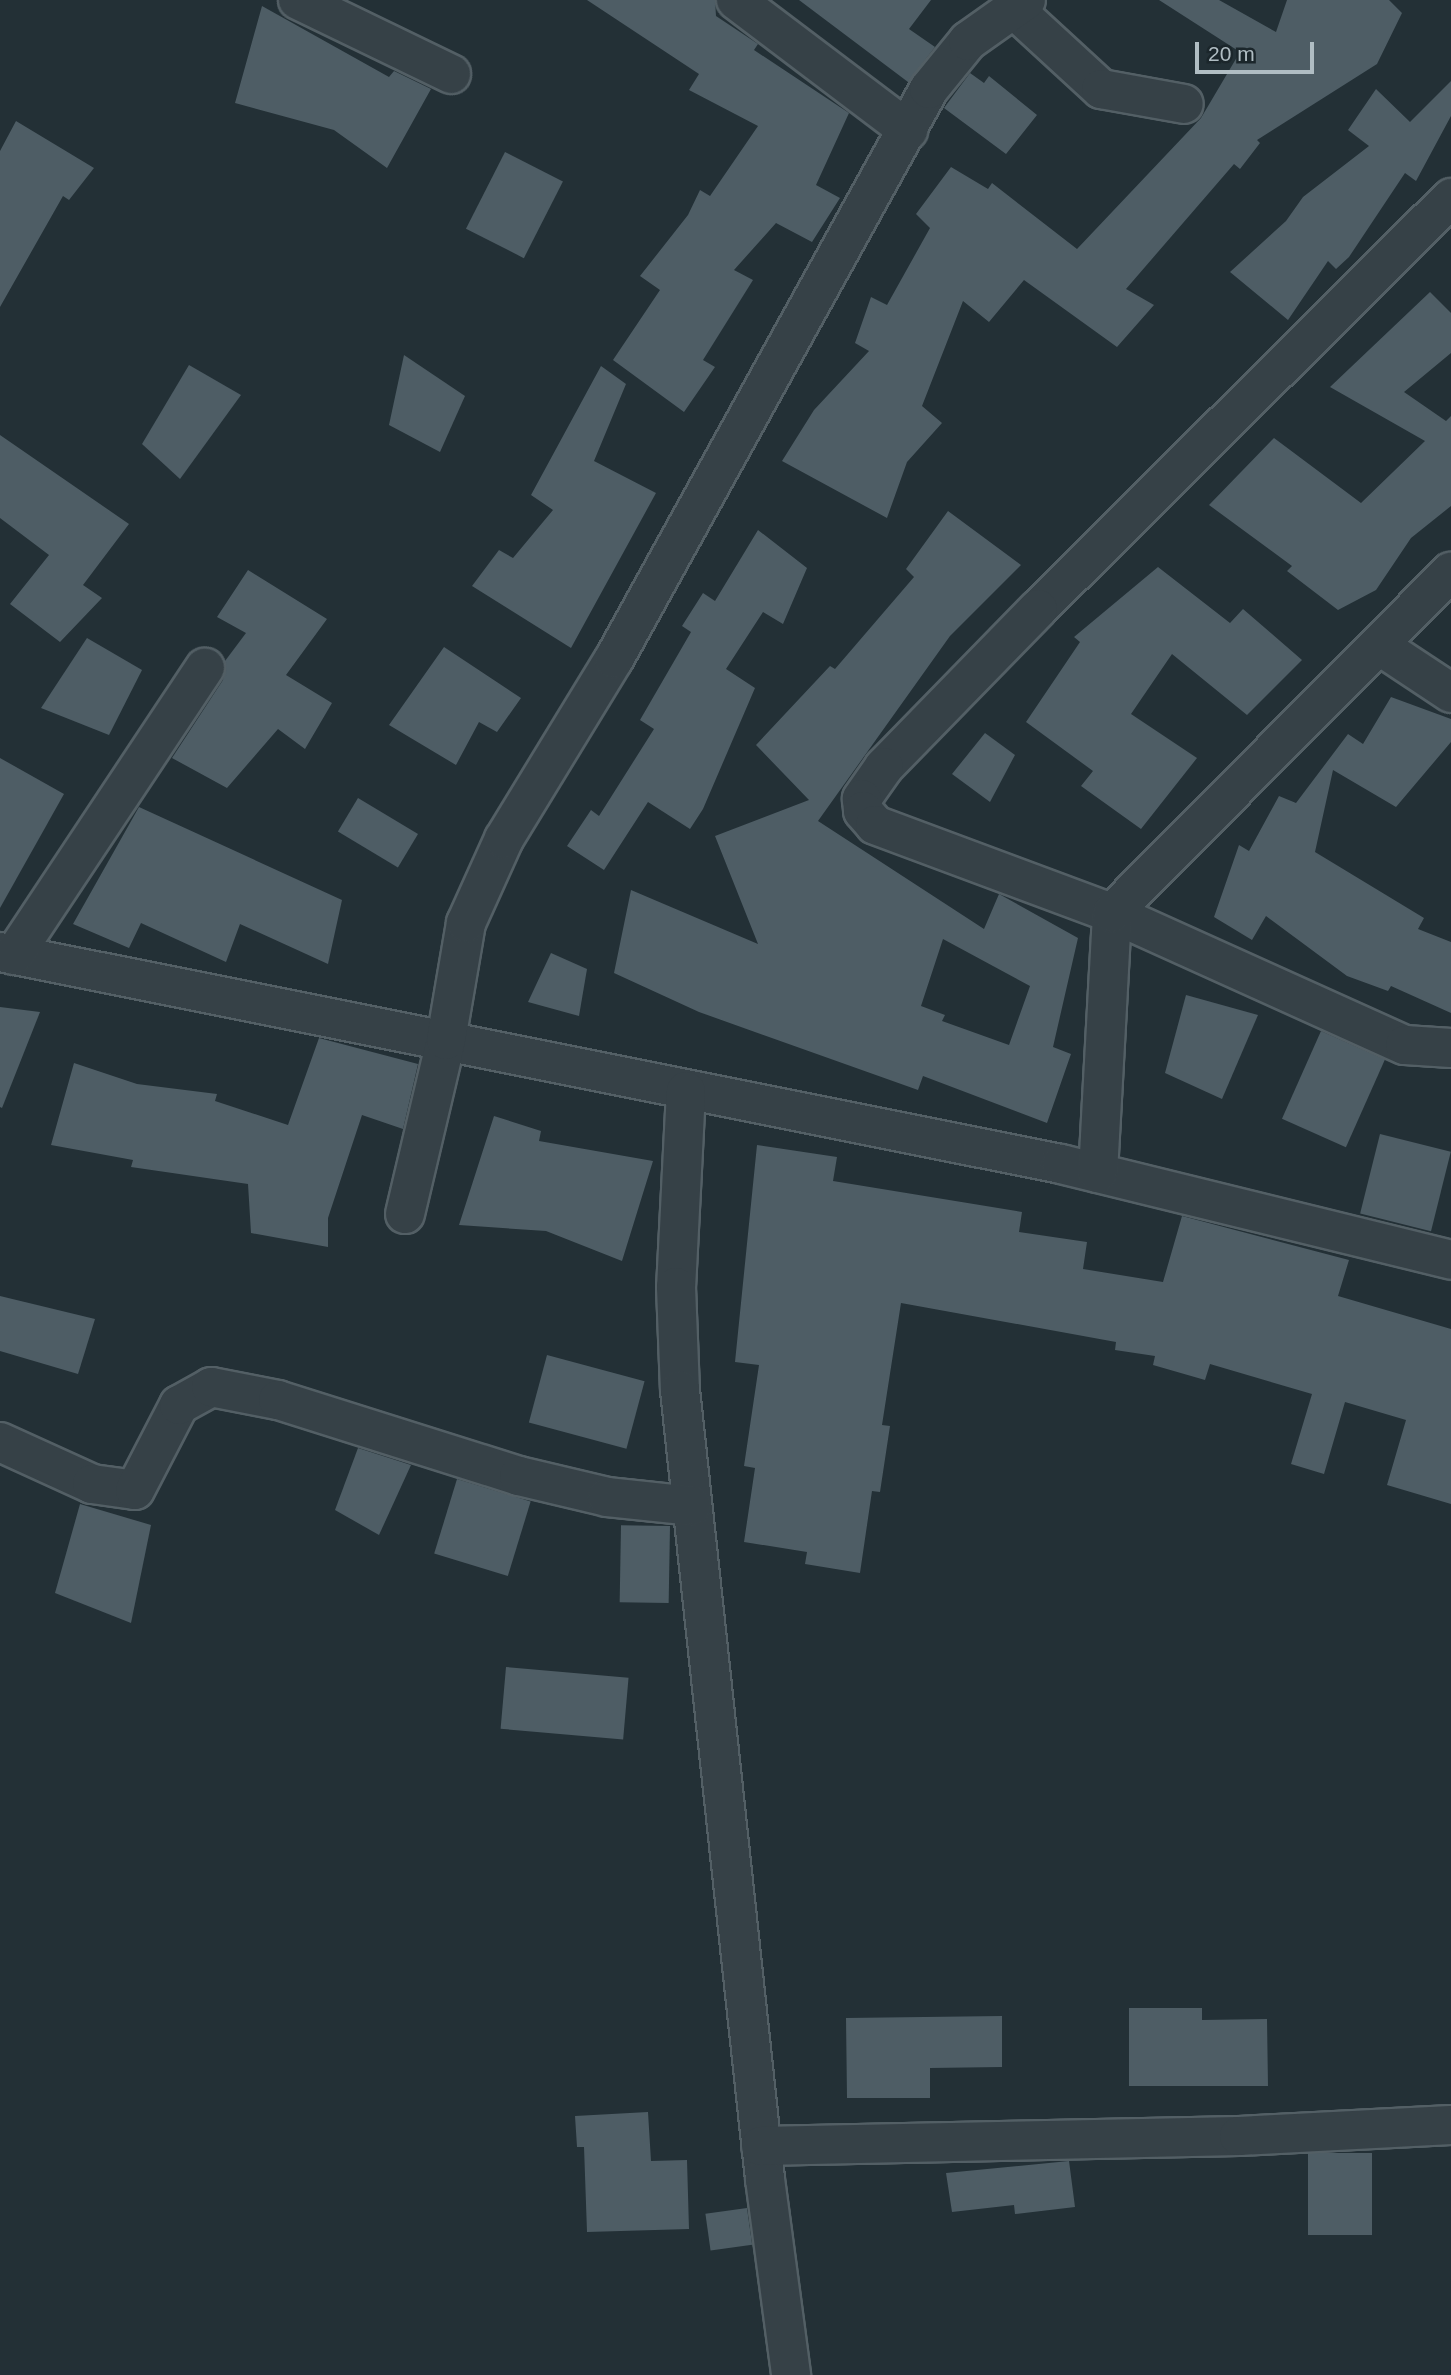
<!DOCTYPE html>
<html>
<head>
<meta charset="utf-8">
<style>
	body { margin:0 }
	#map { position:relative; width:1451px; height:2375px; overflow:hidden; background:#233036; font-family:Arial,sans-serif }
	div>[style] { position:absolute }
	.building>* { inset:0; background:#4e5d65; transform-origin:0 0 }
	.roads { filter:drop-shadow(2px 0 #535f65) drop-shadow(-2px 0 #535f65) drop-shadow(0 2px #535f65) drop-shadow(0 -2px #535f65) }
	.minor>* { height:38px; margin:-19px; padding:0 19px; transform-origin:19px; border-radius:19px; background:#364147 }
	span { translate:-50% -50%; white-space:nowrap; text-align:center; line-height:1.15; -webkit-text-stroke:7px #1b262b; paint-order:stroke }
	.scale { position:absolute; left:1195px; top:42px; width:119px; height:32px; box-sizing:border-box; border:4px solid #b0bdc3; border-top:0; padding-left:9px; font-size:21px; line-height:24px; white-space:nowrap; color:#b0bdc3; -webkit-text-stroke:5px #1b262b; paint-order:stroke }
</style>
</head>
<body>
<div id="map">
	<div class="building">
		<div style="clip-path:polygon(587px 0,715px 0,716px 16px,758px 44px,754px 50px,849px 113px,816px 185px,840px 198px,812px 242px,776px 223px,734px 270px,753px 280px,703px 360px,715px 367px,684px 412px,613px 360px,660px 290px,640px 276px,688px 215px,700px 190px,710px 196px,758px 126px,689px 90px,699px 74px)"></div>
		<div style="clip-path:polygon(799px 0,931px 0,909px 29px,935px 47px,908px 82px)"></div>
		<div style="clip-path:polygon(1159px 0,1219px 0,1276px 32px,1287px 0,1389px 0,1402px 13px,1377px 64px,1257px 140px,1260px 143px,1240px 169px,1234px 164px,1126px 289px,1154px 305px,1117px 347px,1024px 280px,989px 322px,963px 301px,922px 406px,942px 423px,907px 462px,887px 518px,782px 461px,814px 410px,869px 351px,855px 343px,871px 297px,887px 305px,930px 228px,916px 214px,951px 167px,988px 189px,992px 183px,1077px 249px,1201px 118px,1240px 52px)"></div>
		<div style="clip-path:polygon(262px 6px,389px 77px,394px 71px,431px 89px,387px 168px,334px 130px,235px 103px)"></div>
		<div style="clip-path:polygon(970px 73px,984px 83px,989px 76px,1037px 115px,1006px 154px,944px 108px)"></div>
		<div style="clip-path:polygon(1451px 81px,1451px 116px,1416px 181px,1405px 173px,1349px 257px,1336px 269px,1328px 261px,1288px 320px,1230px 272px,1286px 221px,1303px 197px,1369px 146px,1348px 130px,1376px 89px,1410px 122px)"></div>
		<div style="clip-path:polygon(16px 121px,94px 168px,69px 200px,63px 196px,0 307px,0 151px)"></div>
		<div style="left:505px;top:152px;width:65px;height:86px;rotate:27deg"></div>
		<div style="clip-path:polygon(1430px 292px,1451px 313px,1451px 353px,1404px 392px,1446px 421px,1451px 416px,1451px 506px,1411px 538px,1376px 590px,1338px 610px,1287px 571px,1292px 566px,1209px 505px,1274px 438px,1361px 503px,1425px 441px,1330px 387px)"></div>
		<div style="clip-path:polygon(404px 355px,465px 396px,440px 452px,389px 425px)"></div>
		<div style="clip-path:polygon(189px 365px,241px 395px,180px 479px,142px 444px)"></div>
		<div style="clip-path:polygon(601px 366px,626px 384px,594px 461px,656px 493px,571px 648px,472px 586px,499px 550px,513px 558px,553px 510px,531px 495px)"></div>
		<div style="clip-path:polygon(0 435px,129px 524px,83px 585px,102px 598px,60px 642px,10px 604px,49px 555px,0 518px)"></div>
		<div style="clip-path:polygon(evenodd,948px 511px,1021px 565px,950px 636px,818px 821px,984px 929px,999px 894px,1078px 938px,1053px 1047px,1071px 1054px,1047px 1123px,923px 1076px,918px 1090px,699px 1012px,614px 973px,631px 890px,758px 944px,715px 836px,809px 800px,756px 745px,830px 666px,835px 669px,914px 577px,906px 569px,948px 511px,943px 939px,1030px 986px,1009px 1045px,942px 1021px,945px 1015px,921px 1006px,943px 939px)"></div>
		<div style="clip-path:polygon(758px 530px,807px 568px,783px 624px,763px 612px,726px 669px,755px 688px,703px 809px,690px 829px,648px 802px,604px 870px,567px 846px,591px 810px,599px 816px,654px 729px,640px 720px,691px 632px,682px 626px,703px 593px,715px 601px)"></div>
		<div style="clip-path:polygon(1158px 567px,1230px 623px,1243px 609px,1302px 660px,1247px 715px,1172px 654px,1131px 714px,1197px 758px,1141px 829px,1081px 786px,1093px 771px,1026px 722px,1080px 642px,1074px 637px)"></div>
		<div style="clip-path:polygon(248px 570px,327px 619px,286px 675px,332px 703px,305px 749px,278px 729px,227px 788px,172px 758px,223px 680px,225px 661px,246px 633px,217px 617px)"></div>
		<div style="clip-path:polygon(87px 638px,142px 670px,109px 735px,41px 708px)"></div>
		<div style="clip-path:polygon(444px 647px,521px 698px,497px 732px,479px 722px,456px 765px,389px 725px)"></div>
		<div style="clip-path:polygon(1391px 697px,1451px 719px,1451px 742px,1396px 807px,1333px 770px,1315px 852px,1424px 918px,1418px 929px,1451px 942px,1451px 1013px,1391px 986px,1388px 991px,1347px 976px,1266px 916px,1252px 940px,1214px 917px,1239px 845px,1249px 851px,1279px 796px,1296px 803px,1348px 734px,1363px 744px)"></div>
		<div style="clip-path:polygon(985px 733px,1015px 755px,990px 802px,952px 774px)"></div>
		<div style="clip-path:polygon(0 758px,64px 794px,0 908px)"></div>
		<div style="left:358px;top:798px;width:70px;height:39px;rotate:31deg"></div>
		<div style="clip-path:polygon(139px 807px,342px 900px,328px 964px,240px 924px,226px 962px,141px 923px,129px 948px,73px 924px)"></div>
		<div style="clip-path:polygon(551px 953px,587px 969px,579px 1016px,528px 1002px)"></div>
		<div style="clip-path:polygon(1186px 995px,1258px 1015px,1222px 1099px,1165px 1073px)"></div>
		<div style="clip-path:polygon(0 1007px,40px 1012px,2px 1108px,0 1107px)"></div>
		<div style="left:1321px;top:1031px;width:70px;height:96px;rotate:24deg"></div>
		<div style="clip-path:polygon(319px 1038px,418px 1064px,403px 1129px,362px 1115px,328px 1218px,328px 1247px,251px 1233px,248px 1184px,131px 1167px,133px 1160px,51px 1145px,74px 1063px,137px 1084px,217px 1094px,215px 1101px,288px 1125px)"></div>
		<div style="clip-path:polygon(494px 1116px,541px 1131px,539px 1141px,653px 1161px,622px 1261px,546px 1231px,459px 1225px)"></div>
		<div style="left:1380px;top:1134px;width:73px;height:82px;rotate:14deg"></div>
		<div style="clip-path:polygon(757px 1145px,837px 1157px,833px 1181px,1022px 1212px,1019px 1232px,1087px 1242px,1083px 1269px,1163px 1282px,1182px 1216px,1349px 1260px,1338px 1296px,1451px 1329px,1451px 1504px,1387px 1485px,1406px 1420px,1345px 1402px,1324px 1474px,1291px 1464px,1312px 1394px,1210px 1364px,1205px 1380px,1153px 1365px,1155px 1356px,1115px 1350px,1116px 1342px,901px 1303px,882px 1425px,890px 1426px,880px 1492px,872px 1491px,860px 1573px,805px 1564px,807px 1552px,744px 1542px,755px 1468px,744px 1466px,759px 1365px,735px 1362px)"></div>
		<div style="clip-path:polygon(0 1296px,95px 1319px,78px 1374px,0 1351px)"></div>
		<div style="left:547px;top:1355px;width:101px;height:70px;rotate:15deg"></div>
		<div style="clip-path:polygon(358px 1448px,411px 1465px,379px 1535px,335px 1510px)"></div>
		<div style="left:457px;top:1479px;width:77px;height:78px;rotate:17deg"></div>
		<div style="clip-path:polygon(80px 1504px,151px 1525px,131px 1623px,55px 1593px)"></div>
		<div style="left:670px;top:1526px;width:77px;height:49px;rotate:91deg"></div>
		<div style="left:506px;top:1667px;width:123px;height:62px;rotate:5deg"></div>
		<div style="clip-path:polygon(1129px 2008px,1202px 2008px,1202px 2020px,1267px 2019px,1268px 2086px,1129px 2086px)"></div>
		<div style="clip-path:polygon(1002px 2016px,1002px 2067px,930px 2068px,930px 2098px,847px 2098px,846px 2018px)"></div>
		<div style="clip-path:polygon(648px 2112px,651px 2161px,687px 2160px,689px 2229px,587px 2232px,584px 2147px,577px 2147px,575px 2116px)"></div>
		<div style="left:1372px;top:2153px;width:82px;height:64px;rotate:90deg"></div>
		<div style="clip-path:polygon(1069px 2161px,1075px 2207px,1015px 2214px,1014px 2205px,952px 2212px,946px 2173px)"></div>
		<div style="left:747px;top:2208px;width:37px;height:42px;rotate:82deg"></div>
	</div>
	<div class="roads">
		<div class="minor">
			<div style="left:298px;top:0;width:170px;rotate:25.8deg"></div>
			<div style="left:736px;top:0;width:216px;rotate:37.1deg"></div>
			<div style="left:1013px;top:8px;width:120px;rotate:42.6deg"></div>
			<div style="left:1101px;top:89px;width:84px;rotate:10.2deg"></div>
			<div style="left:1451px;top:198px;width:583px;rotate:135.14deg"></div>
			<div style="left:1038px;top:609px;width:221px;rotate:134.3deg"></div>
			<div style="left:884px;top:767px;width:39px;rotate:125deg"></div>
			<div style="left:862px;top:799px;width:12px;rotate:85deg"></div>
			<div style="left:863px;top:811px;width:18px;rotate:49deg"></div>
			<div style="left:875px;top:825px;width:253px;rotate:20.4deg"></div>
			<div style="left:1112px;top:913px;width:321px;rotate:24.3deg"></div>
			<div style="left:1405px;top:1045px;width:46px;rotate:3.7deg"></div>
			<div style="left:1380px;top:646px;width:85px;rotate:33.5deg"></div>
			<div style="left:0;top:952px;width:1082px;rotate:11.3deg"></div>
			<div style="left:1061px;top:1164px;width:402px;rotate:13.8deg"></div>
			<div style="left:14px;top:955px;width:345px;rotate:-56.4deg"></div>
			<div style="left:686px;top:1091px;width:196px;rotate:92.9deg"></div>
			<div style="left:676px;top:1287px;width:103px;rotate:87.8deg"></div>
			<div style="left:680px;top:1390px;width:794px;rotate:83.85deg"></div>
			<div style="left:765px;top:2179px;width:198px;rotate:82.4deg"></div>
			<div style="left:1098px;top:1173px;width:260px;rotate:-86.9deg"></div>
			<div style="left:1112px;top:913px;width:481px;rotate:-45.2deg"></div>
			<div style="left:405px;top:1214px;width:179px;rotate:-76.7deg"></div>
			<div style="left:446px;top:1040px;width:119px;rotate:-80.3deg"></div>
			<div style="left:466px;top:923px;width:92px;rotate:-65.7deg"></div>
			<div style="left:504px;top:839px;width:211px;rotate:-58.6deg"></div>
			<div style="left:614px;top:659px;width:651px;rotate:-61.07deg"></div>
			<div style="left:929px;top:89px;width:62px;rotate:-50.9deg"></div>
			<div style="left:968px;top:41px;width:71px;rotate:-35.3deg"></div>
			<div style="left:0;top:1442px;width:101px;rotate:24.5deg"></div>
			<div style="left:92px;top:1484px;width:43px;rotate:7.9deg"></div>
			<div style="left:135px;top:1490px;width:96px;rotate:-62.6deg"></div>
			<div style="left:179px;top:1405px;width:37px;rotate:-29deg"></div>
			<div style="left:211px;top:1387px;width:68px;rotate:11deg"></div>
			<div style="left:278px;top:1400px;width:253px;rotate:17.5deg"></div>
			<div style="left:519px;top:1476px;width:90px;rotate:13.4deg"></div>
			<div style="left:607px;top:1497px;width:85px;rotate:6deg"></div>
			<div style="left:761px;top:2146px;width:478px;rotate:-1.2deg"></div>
			<div style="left:1239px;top:2136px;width:212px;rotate:-3deg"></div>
		</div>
	</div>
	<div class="scale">20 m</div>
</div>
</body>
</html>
